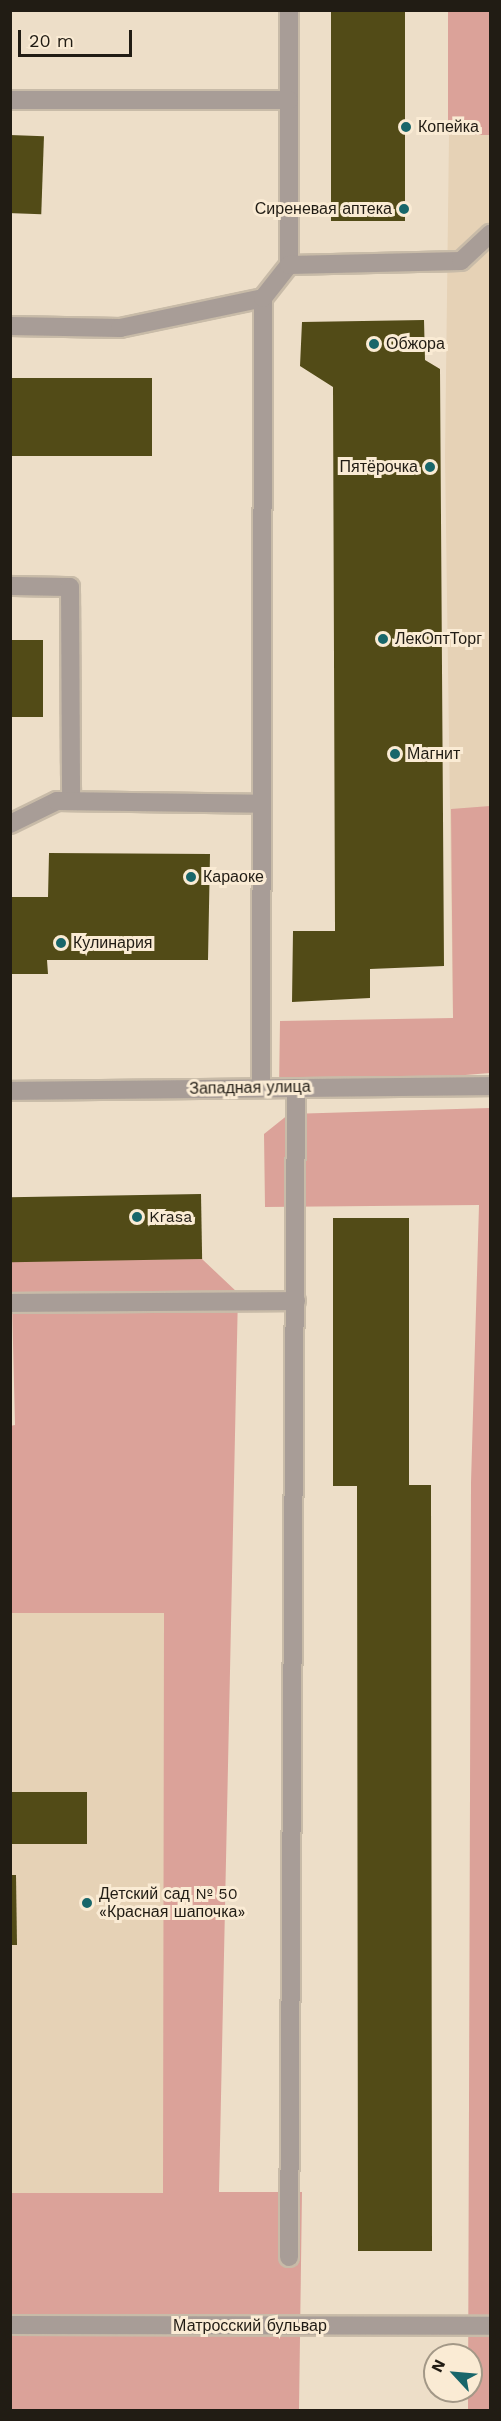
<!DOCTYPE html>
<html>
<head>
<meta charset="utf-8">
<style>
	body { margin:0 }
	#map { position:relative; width:501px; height:2421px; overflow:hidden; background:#eddec8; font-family:"Work Sans",sans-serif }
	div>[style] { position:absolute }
	.built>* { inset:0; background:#e6d2b6; transform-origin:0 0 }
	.green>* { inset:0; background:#dba299; transform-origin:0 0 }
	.building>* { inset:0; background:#524b17; transform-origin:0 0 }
	.roads { filter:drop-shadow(2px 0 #c8bba8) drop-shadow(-2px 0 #c8bba8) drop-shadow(0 2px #c8bba8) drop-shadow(0 -2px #c8bba8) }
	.minor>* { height:18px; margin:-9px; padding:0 9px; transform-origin:9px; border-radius:9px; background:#a89d97 }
	.dots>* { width:16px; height:16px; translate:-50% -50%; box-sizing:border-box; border:3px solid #faebd4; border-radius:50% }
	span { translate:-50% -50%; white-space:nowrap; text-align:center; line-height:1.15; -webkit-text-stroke:6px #faebd4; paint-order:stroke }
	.poi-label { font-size:16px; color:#211c14 }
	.left { translate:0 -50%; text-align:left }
	.right { translate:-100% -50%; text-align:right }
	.street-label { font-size:16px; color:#211c14 }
	.frame { position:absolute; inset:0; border:12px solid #211c14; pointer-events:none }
	.north { position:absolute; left:423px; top:2343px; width:60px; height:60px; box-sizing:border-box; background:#faebd4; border:2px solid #a39887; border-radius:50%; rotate:296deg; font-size:16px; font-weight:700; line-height:24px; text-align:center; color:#211c14 }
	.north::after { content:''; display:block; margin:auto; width:21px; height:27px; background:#18666a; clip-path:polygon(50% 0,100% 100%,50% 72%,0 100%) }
	.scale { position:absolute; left:18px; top:30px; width:114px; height:27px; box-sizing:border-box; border:3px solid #211c14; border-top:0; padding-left:8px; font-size:18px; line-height:21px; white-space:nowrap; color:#211c14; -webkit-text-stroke:4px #faebd4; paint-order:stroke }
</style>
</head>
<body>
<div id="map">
	<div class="built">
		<div style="clip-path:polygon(449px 135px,490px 135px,490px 1017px,453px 1018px,445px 457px)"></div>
		<div style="left:10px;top:1613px;width:154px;height:580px"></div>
	</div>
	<div class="green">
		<div style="left:448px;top:11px;width:42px;height:124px"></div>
		<div style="clip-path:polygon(490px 806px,490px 1073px,279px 1090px,280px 1021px,453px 1018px,451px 809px)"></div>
		<div style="clip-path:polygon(490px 1108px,490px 2410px,468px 2410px,471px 1483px,479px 1205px,265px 1207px,264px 1134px,289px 1114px)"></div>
		<div style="clip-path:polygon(202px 1259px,238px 1293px,219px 2192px,302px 2192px,299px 2410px,11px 2410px,11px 2193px,163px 2193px,164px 1613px,11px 1613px,10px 1426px,15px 1425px,11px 1260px)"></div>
	</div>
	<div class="building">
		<div style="left:331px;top:10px;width:74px;height:211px"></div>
		<div style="left:10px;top:135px;width:34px;height:78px;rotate:2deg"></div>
		<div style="clip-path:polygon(424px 320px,425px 360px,440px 369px,444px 966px,370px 969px,370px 998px,292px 1002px,293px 931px,335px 931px,333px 387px,300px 366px,302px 322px)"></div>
		<div style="left:10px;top:378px;width:142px;height:78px"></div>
		<div style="left:10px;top:640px;width:33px;height:77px"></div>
		<div style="clip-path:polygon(49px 853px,210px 854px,208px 960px,47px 960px,48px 974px,10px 974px,10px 897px,48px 897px)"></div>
		<div style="left:201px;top:1194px;width:65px;height:191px;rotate:89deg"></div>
		<div style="clip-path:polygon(333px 1218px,409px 1218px,409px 1485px,431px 1485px,432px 2251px,358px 2251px,357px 1486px,333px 1486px)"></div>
		<div style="left:87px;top:1792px;width:52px;height:76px;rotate:90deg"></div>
		<div style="clip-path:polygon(10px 1875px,16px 1875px,17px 1945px,10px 1945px)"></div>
	</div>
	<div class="roads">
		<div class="minor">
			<div style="left:289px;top:10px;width:255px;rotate:90deg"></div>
			<div style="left:10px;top:100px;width:279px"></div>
			<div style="left:10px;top:326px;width:110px;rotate:1deg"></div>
			<div style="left:120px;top:328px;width:146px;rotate:-11.8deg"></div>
			<div style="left:10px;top:586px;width:60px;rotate:1deg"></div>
			<div style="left:70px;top:587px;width:214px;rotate:89.7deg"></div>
			<div style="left:10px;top:824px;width:52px;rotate:-26.1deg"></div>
			<div style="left:57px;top:801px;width:204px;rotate:0.8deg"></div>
			<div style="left:261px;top:1088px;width:790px;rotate:-89.85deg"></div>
			<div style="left:263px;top:298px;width:42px;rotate:-51.8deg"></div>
			<div style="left:289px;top:265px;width:172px;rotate:-1.3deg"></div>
			<div style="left:461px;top:261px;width:40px;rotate:-43deg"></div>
			<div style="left:10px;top:1091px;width:480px;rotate:-0.6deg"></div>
			<div style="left:10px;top:1303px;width:286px;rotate:-0.4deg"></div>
			<div style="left:289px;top:2257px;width:1169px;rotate:-89.66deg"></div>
			<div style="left:10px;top:2325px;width:480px;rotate:0.1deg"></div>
		</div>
	</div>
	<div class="dots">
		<div style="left:406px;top:127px;background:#18666a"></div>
		<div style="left:404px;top:209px;background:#18666a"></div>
		<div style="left:374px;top:344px;background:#18666a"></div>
		<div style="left:430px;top:467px;background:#18666a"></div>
		<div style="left:383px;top:639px;background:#18666a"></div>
		<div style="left:395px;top:754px;background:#18666a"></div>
		<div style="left:191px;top:877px;background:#18666a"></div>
		<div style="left:61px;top:943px;background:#18666a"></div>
		<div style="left:137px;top:1217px;background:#18666a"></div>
		<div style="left:87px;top:1903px;background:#18666a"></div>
	</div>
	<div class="poi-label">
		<span class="left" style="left:418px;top:127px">Копейка</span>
		<span class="right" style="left:392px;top:209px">Сиреневая аптека</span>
		<span class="left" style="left:386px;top:344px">Обжора</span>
		<span class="right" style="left:418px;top:467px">Пятёрочка</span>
		<span class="left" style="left:395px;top:639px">ЛекОптТорг</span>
		<span class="left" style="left:407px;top:754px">Магнит</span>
		<span class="left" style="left:203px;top:877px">Караоке</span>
		<span class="left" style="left:73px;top:943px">Кулинария</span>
		<span class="left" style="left:149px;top:1217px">Krasa</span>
		<span class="left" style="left:99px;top:1903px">Детский сад № 50<br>«Красная шапочка»</span>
	</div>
	<div class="street-label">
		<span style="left:250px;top:1088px;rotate:-1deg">Западная улица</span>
		<span style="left:250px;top:2326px">Матросский бульвар</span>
	</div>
	<div class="frame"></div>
	<div class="north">N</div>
	<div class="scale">20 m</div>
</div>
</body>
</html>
